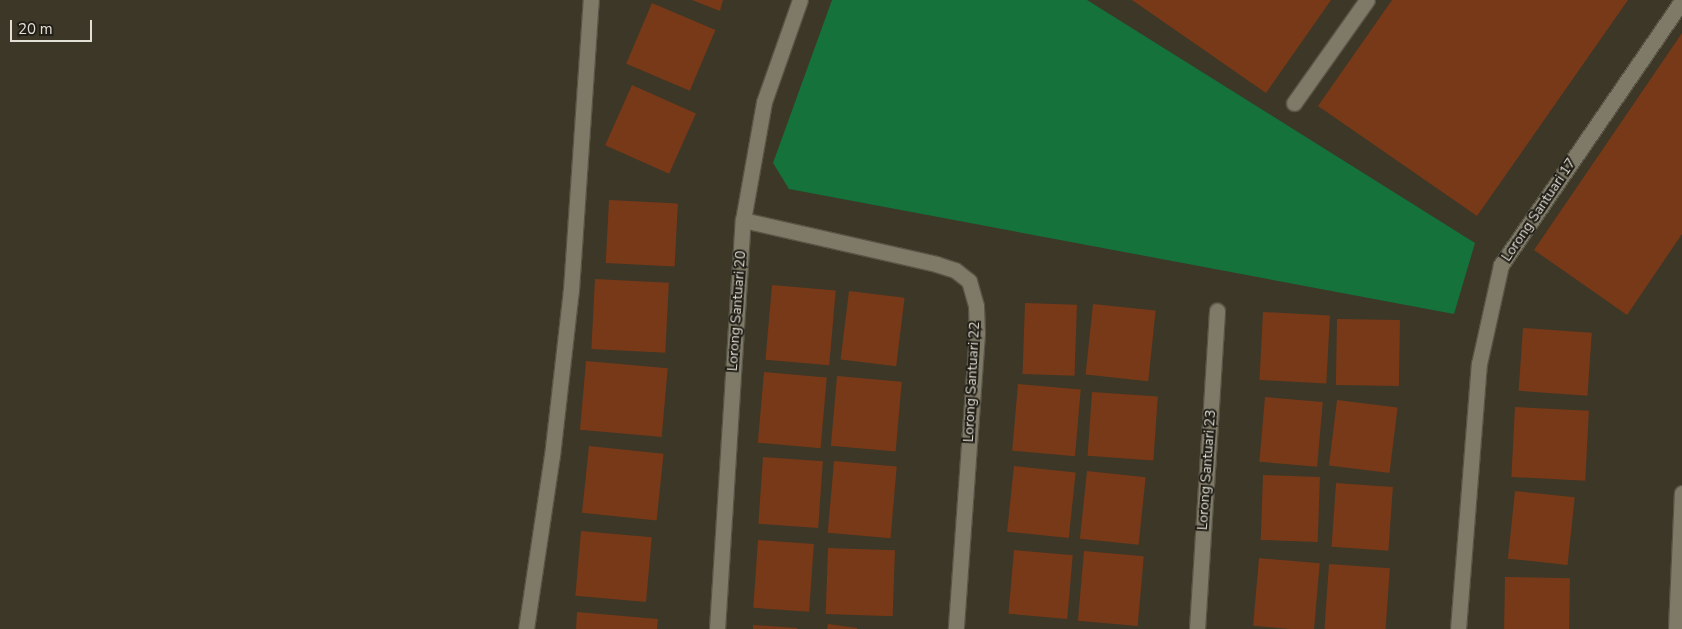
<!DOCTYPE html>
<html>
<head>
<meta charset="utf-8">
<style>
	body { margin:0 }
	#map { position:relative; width:1682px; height:629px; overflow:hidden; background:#3c3727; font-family:"Nunito Sans",sans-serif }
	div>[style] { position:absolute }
	.green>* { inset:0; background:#15723a }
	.building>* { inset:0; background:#773918; transform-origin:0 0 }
	.roads { filter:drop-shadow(1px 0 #585446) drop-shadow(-1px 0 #585446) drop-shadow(0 1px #585446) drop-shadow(0 -1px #585446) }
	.minor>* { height:15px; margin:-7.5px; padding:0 7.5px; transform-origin:7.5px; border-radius:7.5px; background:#7f7967 }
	span { translate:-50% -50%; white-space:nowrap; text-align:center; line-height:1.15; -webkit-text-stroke:4px #211f17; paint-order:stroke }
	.street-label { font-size:14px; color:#e2dfd5 }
	.scale { position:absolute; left:10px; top:20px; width:82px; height:22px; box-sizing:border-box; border:2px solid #e2dfd5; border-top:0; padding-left:6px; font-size:15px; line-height:18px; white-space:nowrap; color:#e2dfd5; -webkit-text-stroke:4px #211f17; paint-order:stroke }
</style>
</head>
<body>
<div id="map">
	<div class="green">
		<div style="clip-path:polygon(832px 0,1087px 0,1475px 243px,1454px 314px,789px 189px,773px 163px)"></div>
	</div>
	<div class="building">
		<div style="clip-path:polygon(692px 0,723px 0,720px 11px)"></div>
		<div style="clip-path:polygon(1132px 0,1331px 0,1266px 93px)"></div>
		<div style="clip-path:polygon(1392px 0,1628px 0,1477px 216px,1318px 106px)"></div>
		<div style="left:652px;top:3px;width:69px;height:66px;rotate:23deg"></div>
		<div style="clip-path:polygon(1682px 33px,1682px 234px,1627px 315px,1534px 250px)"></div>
		<div style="left:632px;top:85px;width:70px;height:66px;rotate:24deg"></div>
		<div style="left:609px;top:200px;width:69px;height:63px;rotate:3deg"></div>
		<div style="left:595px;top:279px;width:74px;height:70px;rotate:3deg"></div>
		<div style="left:772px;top:285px;width:64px;height:75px;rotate:5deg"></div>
		<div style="left:849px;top:291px;width:56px;height:69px;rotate:7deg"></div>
		<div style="left:1025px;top:303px;width:52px;height:71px;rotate:2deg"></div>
		<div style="left:1093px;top:304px;width:63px;height:71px;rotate:6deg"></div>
		<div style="left:1263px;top:312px;width:67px;height:68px;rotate:3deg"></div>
		<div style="left:1337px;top:319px;width:63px;height:66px;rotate:1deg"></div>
		<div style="left:1523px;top:328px;width:69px;height:63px;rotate:4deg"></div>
		<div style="left:586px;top:361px;width:82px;height:69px;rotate:5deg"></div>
		<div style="left:764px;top:372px;width:63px;height:71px;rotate:5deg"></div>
		<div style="left:837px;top:376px;width:65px;height:70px;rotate:5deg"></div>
		<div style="left:1018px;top:384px;width:63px;height:67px;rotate:5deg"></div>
		<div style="left:1092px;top:392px;width:66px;height:64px;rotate:4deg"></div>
		<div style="left:1265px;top:397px;width:58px;height:65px;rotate:5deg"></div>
		<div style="left:1337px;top:400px;width:61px;height:66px;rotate:7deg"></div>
		<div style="left:1515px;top:407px;width:74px;height:70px;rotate:3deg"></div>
		<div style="left:589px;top:446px;width:75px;height:67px;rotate:6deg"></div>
		<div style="left:763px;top:457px;width:60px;height:67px;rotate:4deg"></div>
		<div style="left:834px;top:461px;width:63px;height:72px;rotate:5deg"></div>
		<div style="left:1014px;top:466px;width:62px;height:66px;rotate:6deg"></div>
		<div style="left:1087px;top:471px;width:59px;height:68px;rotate:6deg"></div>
		<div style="left:1263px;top:475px;width:57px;height:65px;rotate:2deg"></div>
		<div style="left:1336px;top:483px;width:57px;height:64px;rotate:4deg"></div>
		<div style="left:1515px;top:491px;width:60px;height:68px;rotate:6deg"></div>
		<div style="left:581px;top:531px;width:71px;height:65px;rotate:5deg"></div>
		<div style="left:758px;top:540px;width:56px;height:68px;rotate:4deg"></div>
		<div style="left:828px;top:548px;width:67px;height:66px;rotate:2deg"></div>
		<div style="left:1014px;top:550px;width:59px;height:64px;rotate:5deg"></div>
		<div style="left:1084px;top:551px;width:60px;height:70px;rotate:5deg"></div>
		<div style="left:1259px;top:558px;width:61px;height:68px;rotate:5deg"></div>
		<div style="left:1329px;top:564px;width:61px;height:65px;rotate:4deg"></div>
		<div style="left:1505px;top:577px;width:65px;height:52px;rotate:1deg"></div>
		<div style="clip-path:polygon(577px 612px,658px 619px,657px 629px,576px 629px)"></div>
		<div style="clip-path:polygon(828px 624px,857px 628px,857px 629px,827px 629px)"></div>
		<div style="clip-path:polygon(753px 625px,797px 628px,797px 629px,753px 629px)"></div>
	</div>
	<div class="roads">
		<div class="minor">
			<div style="left:1294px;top:103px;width:126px;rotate:-54.7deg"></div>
			<div style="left:743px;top:220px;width:198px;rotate:12.8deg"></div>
			<div style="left:936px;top:264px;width:20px;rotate:18deg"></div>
			<div style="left:955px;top:270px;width:18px;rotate:38deg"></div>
			<div style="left:969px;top:281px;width:26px;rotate:74deg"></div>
			<div style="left:976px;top:306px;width:27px;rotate:88deg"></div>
			<div style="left:977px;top:333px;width:297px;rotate:94.1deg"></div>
			<div style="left:526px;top:629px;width:175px;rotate:-81.5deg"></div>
			<div style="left:552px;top:456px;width:167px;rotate:-83.5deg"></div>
			<div style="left:571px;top:290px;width:291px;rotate:-86.1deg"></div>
			<div style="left:717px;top:629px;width:410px;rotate:-86.4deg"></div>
			<div style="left:743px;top:220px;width:120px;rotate:-79.9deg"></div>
			<div style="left:764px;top:102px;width:108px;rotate:-70.6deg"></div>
			<div style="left:1197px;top:629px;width:319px;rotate:-86.4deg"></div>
			<div style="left:1458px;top:629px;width:266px;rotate:-85.5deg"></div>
			<div style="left:1479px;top:364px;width:101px;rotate:-77.5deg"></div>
			<div style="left:1501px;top:265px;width:320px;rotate:-55.6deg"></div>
			<div style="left:1676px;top:629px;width:136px;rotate:-87.5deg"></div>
		</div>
	</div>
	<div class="street-label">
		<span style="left:1539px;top:210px;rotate:-56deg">Lorong Santuari 17</span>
		<span style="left:737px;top:311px;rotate:-86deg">Lorong Santuari 20</span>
		<span style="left:972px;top:382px;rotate:-87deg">Lorong Santuari 22</span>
		<span style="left:1207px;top:470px;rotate:-86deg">Lorong Santuari 23</span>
	</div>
	<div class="scale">20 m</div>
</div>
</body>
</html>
